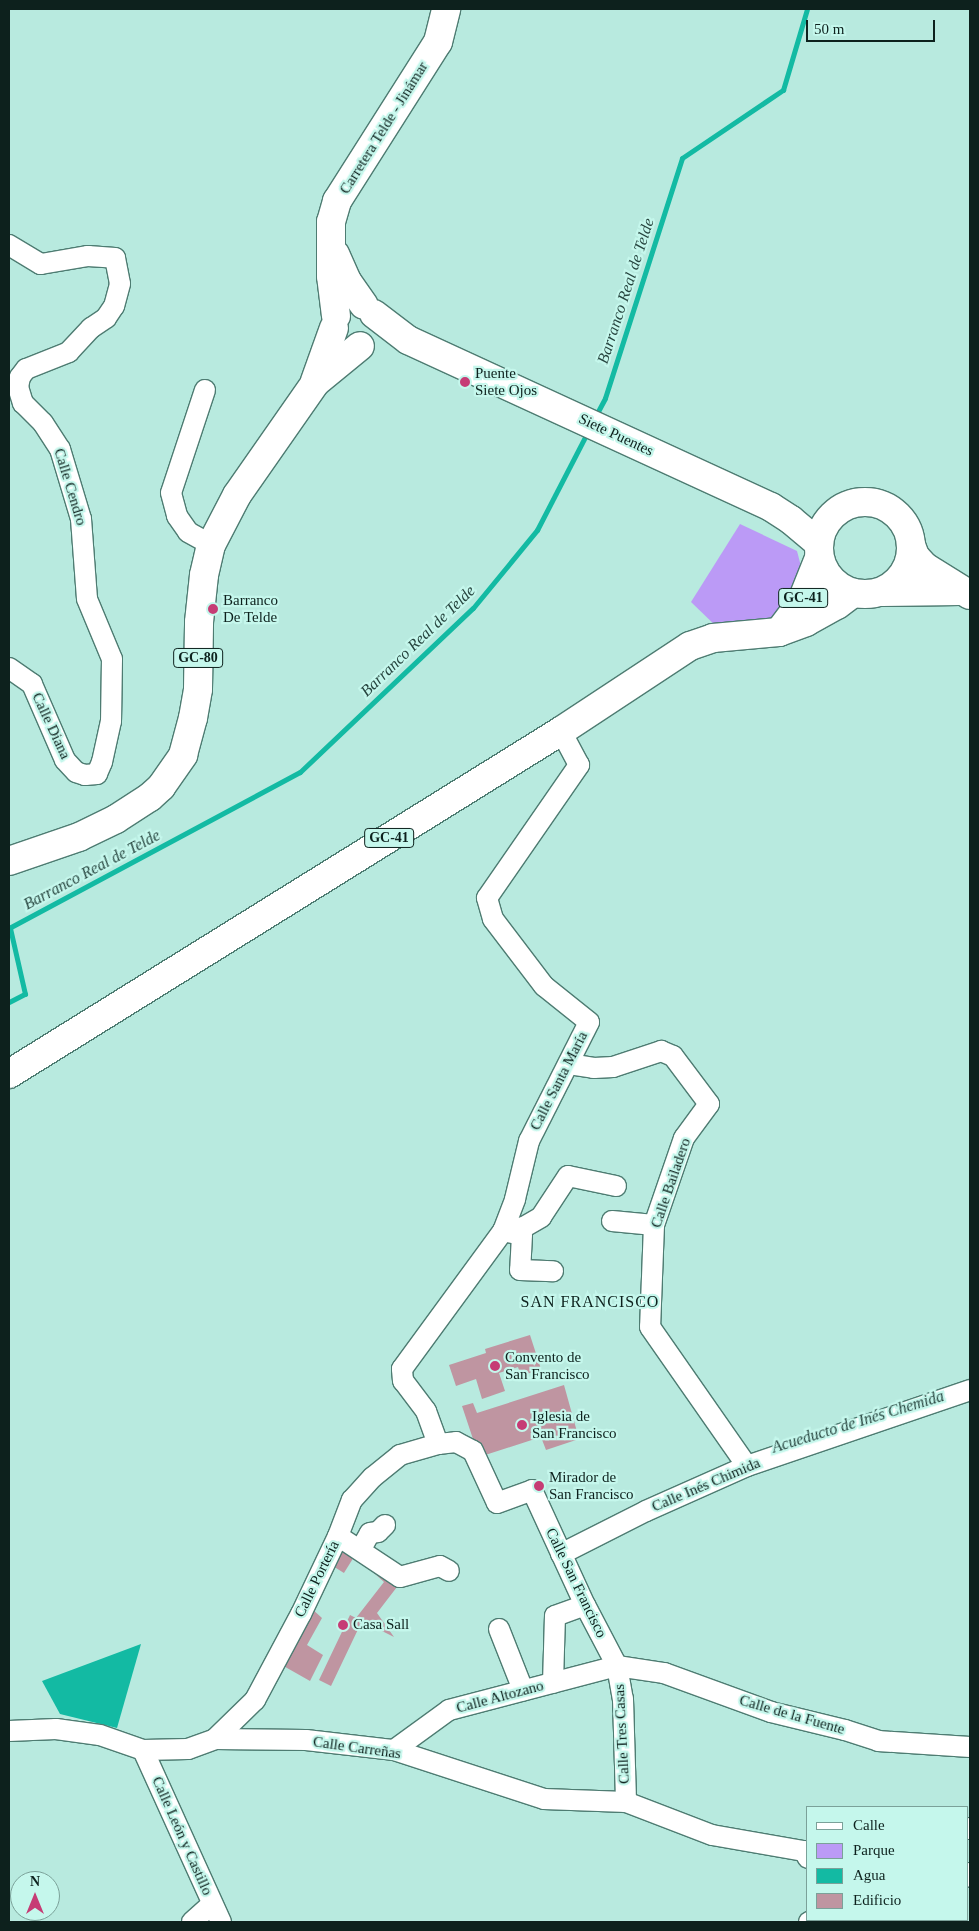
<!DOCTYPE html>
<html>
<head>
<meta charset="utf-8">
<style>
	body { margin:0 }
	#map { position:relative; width:979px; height:1931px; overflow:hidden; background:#b8eadf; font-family:Georgia,serif }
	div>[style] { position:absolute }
	.green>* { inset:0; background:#bb9af6 }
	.water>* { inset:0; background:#13baa3 }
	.stream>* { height:5px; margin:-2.5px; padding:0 2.5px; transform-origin:2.5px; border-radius:2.5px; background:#13baa3 }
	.building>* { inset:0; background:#bf95a1; transform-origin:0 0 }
	.roads { filter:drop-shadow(1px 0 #4e7c72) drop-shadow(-1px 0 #4e7c72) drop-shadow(0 1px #4e7c72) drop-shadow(0 -1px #4e7c72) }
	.street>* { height:20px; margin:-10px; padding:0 10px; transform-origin:10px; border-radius:10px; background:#fff }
	.secondary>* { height:28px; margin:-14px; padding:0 14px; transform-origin:14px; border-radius:14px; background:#fff }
	.secondary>.ring { margin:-14px; padding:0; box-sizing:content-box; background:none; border:28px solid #fff; border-radius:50% }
	.primary>* { height:28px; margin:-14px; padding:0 14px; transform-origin:14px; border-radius:14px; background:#fff }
	.dots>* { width:14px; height:14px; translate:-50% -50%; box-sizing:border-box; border:2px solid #c5f7ec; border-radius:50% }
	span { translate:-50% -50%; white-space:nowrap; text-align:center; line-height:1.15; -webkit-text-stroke:4.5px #c5f7ec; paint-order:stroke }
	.shield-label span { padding:1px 4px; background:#c5f7ec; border:1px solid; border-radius:4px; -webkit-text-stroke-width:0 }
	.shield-label { font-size:14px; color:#0d211d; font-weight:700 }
	.street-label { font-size:15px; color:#0d211d }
	.poi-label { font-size:15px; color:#0d211d }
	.left { translate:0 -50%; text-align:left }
	.water-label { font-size:16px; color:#27453f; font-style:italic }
	.neighbourhood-label { font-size:16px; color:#0d211d; letter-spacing:1px }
	.frame { position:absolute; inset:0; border:10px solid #0d211d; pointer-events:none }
	.legend { position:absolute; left:806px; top:1806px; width:162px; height:115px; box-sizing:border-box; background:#c5f7ec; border:1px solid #7ba199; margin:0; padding:6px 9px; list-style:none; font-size:15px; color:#0d211d }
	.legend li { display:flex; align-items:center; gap:10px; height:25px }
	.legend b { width:25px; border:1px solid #7ba199 }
	.north { position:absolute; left:10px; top:1871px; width:50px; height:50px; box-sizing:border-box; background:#c5f7ec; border:1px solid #7ba199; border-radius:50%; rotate:0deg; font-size:14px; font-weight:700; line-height:20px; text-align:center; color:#0d211d }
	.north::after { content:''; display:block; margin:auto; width:18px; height:22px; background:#c63c75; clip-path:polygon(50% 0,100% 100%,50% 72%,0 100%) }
	.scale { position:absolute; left:806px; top:20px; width:129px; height:22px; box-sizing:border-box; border:2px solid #0d211d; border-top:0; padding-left:6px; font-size:15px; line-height:18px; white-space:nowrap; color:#0d211d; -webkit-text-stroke:4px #c5f7ec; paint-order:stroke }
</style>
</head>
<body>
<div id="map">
	<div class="green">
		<div style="clip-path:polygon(740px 524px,797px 551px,803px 574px,770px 620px,719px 629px,691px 602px)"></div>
	</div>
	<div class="water">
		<div style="clip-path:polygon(141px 1644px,117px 1728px,60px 1714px,42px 1681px)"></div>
	</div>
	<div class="stream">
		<div style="left:595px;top:417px;width:21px;rotate:-62deg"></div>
		<div style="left:605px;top:398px;width:252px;rotate:-72.2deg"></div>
		<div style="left:682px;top:158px;width:122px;rotate:-34deg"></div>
		<div style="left:783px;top:90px;width:84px;rotate:-73.5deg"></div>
		<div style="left:9px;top:928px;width:330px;rotate:-28.2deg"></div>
		<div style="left:300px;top:772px;width:238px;rotate:-43.5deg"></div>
		<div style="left:473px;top:608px;width:101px;rotate:-50.6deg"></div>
		<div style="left:537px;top:530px;width:111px;rotate:-62.7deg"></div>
		<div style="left:9px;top:1002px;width:18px;rotate:-27deg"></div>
		<div style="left:25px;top:994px;width:68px;rotate:-102.8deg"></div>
	</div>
	<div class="building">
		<div style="clip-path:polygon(530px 1335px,541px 1369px,521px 1376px,518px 1367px,499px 1373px,505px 1391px,482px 1399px,476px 1379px,456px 1386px,449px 1365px,486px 1353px,485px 1349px)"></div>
		<div style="clip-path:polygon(564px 1385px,579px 1439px,546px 1450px,541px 1437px,479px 1457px,462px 1406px,473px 1403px,477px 1413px)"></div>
		<div style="left:345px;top:1543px;width:15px;height:26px;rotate:32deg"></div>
		<div style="clip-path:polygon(379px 1567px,400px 1583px,377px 1613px,394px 1637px,362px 1621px,331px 1686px,319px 1680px,350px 1615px,356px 1618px,384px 1582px,374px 1573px)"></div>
		<div style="clip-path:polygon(311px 1608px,322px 1618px,307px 1645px,323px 1655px,310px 1681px,280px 1664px)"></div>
	</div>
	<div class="roads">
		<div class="street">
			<div style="left:9px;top:245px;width:37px;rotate:31deg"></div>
			<div style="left:41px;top:264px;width:48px;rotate:-9.7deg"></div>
			<div style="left:88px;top:256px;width:27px;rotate:4deg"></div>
			<div style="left:115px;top:258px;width:26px;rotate:79deg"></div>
			<div style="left:120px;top:284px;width:23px;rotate:105deg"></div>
			<div style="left:114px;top:306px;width:14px;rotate:124deg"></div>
			<div style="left:106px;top:318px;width:18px;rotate:146deg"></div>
			<div style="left:91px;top:328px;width:33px;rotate:133deg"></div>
			<div style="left:69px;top:352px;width:46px;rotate:158.4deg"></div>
			<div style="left:26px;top:369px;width:10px;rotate:127deg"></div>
			<div style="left:20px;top:377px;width:10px;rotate:101deg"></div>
			<div style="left:18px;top:387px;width:17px;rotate:73deg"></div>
			<div style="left:23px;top:403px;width:28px;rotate:45deg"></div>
			<div style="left:43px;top:423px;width:31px;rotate:57deg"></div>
			<div style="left:60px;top:449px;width:73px;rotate:73.3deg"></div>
			<div style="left:81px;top:519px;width:80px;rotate:85.7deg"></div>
			<div style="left:87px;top:599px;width:65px;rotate:67.4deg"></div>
			<div style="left:112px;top:659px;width:62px;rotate:90.9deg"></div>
			<div style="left:111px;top:721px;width:42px;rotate:102.4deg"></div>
			<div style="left:102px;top:762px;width:13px;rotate:113deg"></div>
			<div style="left:97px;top:774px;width:12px;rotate:175deg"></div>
			<div style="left:85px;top:775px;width:9px;rotate:-162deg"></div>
			<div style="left:76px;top:772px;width:16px;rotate:-133deg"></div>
			<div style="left:65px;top:760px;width:83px;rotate:-113.5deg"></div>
			<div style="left:32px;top:684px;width:28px;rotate:-145deg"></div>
			<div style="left:205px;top:390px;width:108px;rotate:108.3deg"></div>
			<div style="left:171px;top:493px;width:24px;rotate:75deg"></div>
			<div style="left:177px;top:516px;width:19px;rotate:55deg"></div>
			<div style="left:188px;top:532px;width:26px;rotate:29deg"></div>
			<div style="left:569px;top:1064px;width:25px;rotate:9deg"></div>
			<div style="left:594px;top:1068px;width:19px;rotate:-3deg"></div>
			<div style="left:613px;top:1067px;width:51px;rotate:-18.4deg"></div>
			<div style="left:661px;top:1051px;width:13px;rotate:23deg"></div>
			<div style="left:673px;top:1056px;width:60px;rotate:53.1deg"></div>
			<div style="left:709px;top:1104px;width:42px;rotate:126.3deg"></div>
			<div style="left:684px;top:1138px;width:92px;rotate:109deg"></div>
			<div style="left:654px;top:1225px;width:102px;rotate:92.2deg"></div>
			<div style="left:650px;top:1327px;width:169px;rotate:55.1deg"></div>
			<div style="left:612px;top:1221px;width:42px;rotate:5.4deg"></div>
			<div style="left:503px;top:1231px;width:21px;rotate:-11deg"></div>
			<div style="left:524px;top:1227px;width:20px;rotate:-30deg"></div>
			<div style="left:541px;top:1217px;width:49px;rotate:-56.6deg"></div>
			<div style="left:568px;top:1176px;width:49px;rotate:11.8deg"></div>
			<div style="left:503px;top:1231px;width:19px;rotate:12deg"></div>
			<div style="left:522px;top:1235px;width:35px;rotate:93deg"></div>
			<div style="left:520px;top:1270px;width:33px;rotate:2deg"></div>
			<div style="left:438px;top:1444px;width:35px;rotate:-110deg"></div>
			<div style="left:426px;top:1411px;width:38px;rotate:-127deg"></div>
			<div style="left:403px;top:1381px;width:12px;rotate:-95deg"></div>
			<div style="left:402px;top:1369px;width:171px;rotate:-53.8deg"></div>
			<div style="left:503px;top:1231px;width:34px;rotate:-69deg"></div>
			<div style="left:515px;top:1199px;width:60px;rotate:-76.4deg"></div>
			<div style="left:529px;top:1141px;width:133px;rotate:-63.2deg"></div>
			<div style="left:589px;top:1022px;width:58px;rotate:-141.3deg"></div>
			<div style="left:544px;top:986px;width:84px;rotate:-127.3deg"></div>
			<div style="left:493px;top:919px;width:22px;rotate:-106deg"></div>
			<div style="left:487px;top:898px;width:162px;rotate:-55.3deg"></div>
			<div style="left:579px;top:765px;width:38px;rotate:-118deg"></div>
			<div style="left:338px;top:1536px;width:74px;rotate:33.5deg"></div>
			<div style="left:400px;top:1577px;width:41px;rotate:-15.4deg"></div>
			<div style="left:440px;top:1566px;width:10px;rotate:29deg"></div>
			<div style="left:361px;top:1549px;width:18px;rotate:-61deg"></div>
			<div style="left:370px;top:1533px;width:8px;rotate:-7deg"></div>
			<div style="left:378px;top:1532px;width:10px;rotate:-45deg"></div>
			<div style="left:561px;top:1554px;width:95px;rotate:-26.8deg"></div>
			<div style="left:646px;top:1511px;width:111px;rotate:-24deg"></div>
			<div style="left:747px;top:1466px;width:236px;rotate:-18.8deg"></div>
			<div style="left:499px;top:1629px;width:66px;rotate:68.5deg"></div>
			<div style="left:553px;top:1683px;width:67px;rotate:-88.3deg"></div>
			<div style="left:555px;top:1616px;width:32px;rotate:-20deg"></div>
			<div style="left:9px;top:1731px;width:47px;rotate:-2.4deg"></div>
			<div style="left:56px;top:1729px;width:44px;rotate:7.8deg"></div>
			<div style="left:100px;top:1735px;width:46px;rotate:19.2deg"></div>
			<div style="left:143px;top:1750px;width:45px;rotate:-1.3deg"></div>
			<div style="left:188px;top:1749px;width:29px;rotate:-20deg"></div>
			<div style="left:215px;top:1739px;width:91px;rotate:0.6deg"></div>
			<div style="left:306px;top:1740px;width:89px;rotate:6.5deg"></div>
			<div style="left:394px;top:1750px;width:158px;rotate:18.1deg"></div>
			<div style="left:544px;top:1799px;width:82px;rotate:2.1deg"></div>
			<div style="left:626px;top:1802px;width:92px;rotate:21deg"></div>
			<div style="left:712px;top:1835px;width:93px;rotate:9.9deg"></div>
			<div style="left:804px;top:1851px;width:8px;rotate:60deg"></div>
			<div style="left:215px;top:1739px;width:56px;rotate:-44.3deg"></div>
			<div style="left:255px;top:1700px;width:98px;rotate:-61.9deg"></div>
			<div style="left:301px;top:1614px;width:86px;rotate:-64.6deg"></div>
			<div style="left:338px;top:1536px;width:39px;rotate:-69deg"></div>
			<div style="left:352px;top:1500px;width:31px;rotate:-48deg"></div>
			<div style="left:373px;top:1477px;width:35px;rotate:-39deg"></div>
			<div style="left:400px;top:1455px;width:40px;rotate:-16deg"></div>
			<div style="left:438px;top:1444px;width:18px;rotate:-6deg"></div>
			<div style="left:456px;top:1442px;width:19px;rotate:28deg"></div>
			<div style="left:473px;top:1451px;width:57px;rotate:65.2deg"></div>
			<div style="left:497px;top:1503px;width:37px;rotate:-20deg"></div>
			<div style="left:532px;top:1490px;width:127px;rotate:65.3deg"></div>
			<div style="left:585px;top:1605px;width:69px;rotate:62.3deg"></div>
			<div style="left:617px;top:1666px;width:34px;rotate:80deg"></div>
			<div style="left:623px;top:1699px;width:103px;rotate:88.3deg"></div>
			<div style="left:143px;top:1750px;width:189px;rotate:65.6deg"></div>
			<div style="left:394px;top:1750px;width:68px;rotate:-36deg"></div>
			<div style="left:449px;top:1710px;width:174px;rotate:-14.7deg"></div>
			<div style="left:617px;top:1666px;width:48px;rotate:8.5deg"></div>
			<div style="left:664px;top:1673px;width:114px;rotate:20deg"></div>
			<div style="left:771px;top:1712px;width:76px;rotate:13.7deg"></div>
			<div style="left:845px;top:1730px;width:35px;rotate:18deg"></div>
			<div style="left:878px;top:1741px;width:92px;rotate:3.7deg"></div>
			<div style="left:968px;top:1829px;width:2px;rotate:-27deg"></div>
			<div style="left:968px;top:1873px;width:4px;rotate:63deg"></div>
			<div style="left:843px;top:1920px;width:2px;rotate:63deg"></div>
			<div style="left:192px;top:1922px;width:27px;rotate:-42deg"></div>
			<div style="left:809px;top:1922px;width:5px;rotate:-22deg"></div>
		</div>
		<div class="secondary">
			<div style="left:335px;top:254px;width:30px;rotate:66deg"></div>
			<div style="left:347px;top:281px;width:29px;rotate:55deg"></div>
			<div style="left:374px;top:314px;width:43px;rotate:37.4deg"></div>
			<div style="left:408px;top:340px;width:400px;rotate:24.7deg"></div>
			<div style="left:771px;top:507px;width:24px;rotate:33deg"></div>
			<div style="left:791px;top:520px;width:35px;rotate:40deg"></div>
			<div style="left:336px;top:316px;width:40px;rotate:-97.1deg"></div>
			<div style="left:331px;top:276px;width:54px;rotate:-90deg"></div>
			<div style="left:331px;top:222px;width:22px;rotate:-74deg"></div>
			<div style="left:337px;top:201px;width:188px;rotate:-57.6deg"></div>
			<div style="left:438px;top:42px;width:34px;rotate:-76deg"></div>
			<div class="ring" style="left:819px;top:502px;width:64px;height:64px"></div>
			<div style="left:911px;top:545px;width:12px;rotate:70deg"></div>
			<div style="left:915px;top:556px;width:15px;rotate:48deg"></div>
			<div style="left:925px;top:567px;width:53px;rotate:31.9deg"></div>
			<div style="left:882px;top:592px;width:78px;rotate:-0.7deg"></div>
		</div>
		<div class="primary">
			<div style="left:315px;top:381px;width:56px;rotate:-70.3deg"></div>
			<div style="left:779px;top:632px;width:36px;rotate:-53deg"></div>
			<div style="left:801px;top:603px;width:48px;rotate:-68.2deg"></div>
			<div style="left:9px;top:861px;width:74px;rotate:-18.9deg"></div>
			<div style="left:79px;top:837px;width:41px;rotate:-25.9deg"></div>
			<div style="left:116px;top:819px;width:40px;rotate:-32.9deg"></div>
			<div style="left:150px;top:797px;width:15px;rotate:-42deg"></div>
			<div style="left:161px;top:787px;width:39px;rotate:-55deg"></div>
			<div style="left:183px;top:755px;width:38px;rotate:-75deg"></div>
			<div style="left:193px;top:718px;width:29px;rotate:-80deg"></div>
			<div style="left:198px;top:689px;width:67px;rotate:-89.1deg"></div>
			<div style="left:199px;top:622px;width:47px;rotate:-83.9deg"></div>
			<div style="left:204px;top:575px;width:31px;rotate:-77deg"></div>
			<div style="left:211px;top:545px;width:56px;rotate:-62.5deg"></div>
			<div style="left:237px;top:495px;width:136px;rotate:-55.1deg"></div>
			<div style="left:315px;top:383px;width:58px;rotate:-39.4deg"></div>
			<div style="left:9px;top:1074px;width:650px;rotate:-31.86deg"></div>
			<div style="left:561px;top:731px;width:154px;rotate:-33.4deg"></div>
			<div style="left:690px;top:646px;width:24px;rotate:-19deg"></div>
			<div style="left:713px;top:638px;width:66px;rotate:-5.2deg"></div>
			<div style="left:779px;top:632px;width:29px;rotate:-20deg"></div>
			<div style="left:806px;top:622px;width:35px;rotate:-29deg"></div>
			<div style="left:837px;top:605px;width:20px;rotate:-37deg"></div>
		</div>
	</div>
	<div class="dots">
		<div style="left:465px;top:382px;background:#c63c75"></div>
		<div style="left:213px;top:609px;background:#c63c75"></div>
		<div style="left:495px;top:1366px;background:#c63c75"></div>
		<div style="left:522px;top:1425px;background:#c63c75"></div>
		<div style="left:539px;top:1486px;background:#c63c75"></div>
		<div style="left:343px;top:1625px;background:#c63c75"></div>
	</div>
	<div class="shield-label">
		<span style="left:803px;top:598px">GC-41</span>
		<span style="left:198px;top:658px">GC-80</span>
		<span style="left:389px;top:838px">GC-41</span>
	</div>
	<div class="street-label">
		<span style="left:384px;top:128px;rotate:-58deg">Carretera Telde - Jinámar</span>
		<span style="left:616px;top:435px;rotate:25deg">Siete Puentes</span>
		<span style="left:70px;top:487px;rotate:73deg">Calle Cendro</span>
		<span style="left:51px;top:726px;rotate:65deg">Calle Diana</span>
		<span style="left:559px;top:1081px;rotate:-63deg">Calle Santa María</span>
		<span style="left:671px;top:1183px;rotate:-71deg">Calle Bailadero</span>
		<span style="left:706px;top:1485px;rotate:-23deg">Calle Inés Chimida</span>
		<span style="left:317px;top:1579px;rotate:-64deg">Calle Portería</span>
		<span style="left:576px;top:1583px;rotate:64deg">Calle San Francisco</span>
		<span style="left:500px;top:1697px;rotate:-15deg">Calle Altozano</span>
		<span style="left:792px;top:1715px;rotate:16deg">Calle de la Fuente</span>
		<span style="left:622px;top:1734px;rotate:-93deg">Calle Tres Casas</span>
		<span style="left:357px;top:1748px;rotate:8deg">Calle Carreñas</span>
		<span style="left:182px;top:1836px;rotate:66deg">Calle León y Castillo</span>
	</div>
	<div class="poi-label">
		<span class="left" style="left:475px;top:382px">Puente<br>Siete Ojos</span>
		<span class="left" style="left:223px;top:609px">Barranco<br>De Telde</span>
		<span class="left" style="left:505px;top:1366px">Convento de<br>San Francisco</span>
		<span class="left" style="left:532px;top:1425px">Iglesia de<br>San Francisco</span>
		<span class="left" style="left:549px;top:1486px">Mirador de<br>San Francisco</span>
		<span class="left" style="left:353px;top:1625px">Casa Sall</span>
	</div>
	<div class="water-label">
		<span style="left:626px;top:291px;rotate:-72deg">Barranco Real de Telde</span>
		<span style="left:418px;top:641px;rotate:-44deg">Barranco Real de Telde</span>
		<span style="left:92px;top:870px;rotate:-28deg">Barranco Real de Telde</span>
		<span style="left:858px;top:1422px;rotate:-17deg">Acueducto de Inés Chemida</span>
	</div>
	<div class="neighbourhood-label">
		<span style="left:590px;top:1302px">SAN FRANCISCO</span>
	</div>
	<div class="frame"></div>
	<ul class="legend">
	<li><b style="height:6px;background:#fff"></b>Calle</li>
	<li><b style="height:14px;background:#bb9af6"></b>Parque</li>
	<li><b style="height:14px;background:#13baa3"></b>Agua</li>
	<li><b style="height:14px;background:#bf95a1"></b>Edificio</li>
	</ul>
	<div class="north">N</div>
	<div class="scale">50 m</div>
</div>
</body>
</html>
